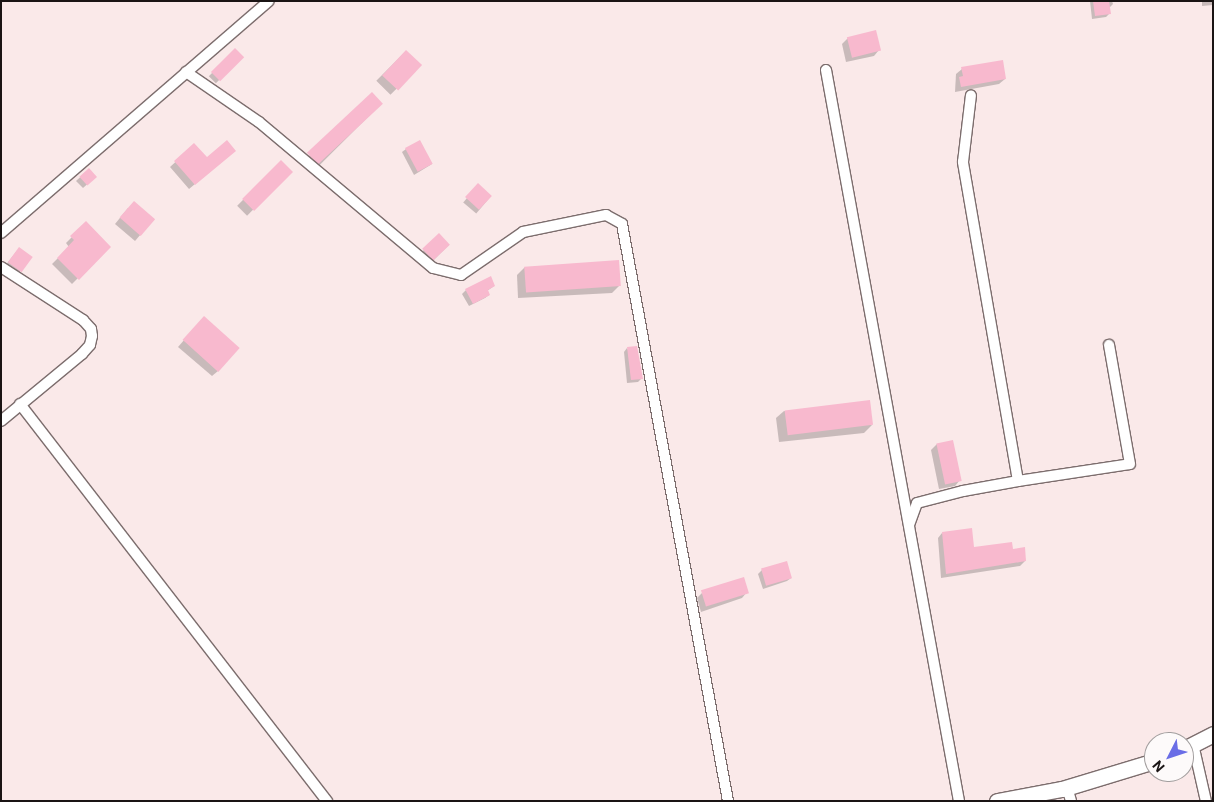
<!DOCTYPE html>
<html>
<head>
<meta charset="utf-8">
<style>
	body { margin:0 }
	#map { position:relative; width:1214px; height:802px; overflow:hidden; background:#fae9e9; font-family:Roboto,sans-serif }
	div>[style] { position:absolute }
	.shadow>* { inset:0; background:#0003; transform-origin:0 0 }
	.building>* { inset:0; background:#f8b9ce; transform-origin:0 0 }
	.roads { filter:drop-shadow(1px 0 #7c6d6d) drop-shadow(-1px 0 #7c6d6d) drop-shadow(0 1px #7c6d6d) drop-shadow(0 -1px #7c6d6d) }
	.street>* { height:10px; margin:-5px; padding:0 5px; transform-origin:5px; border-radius:5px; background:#fff }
	.secondary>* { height:15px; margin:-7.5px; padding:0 7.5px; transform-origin:7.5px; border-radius:7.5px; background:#fff }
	span { translate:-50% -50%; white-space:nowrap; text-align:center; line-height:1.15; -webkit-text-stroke:5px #fdfafa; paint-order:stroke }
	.frame { position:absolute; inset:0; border:2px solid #1a1414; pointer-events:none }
	.north { position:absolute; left:1144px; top:732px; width:50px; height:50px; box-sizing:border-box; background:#fdfafa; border:1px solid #a29e9e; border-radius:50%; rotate:229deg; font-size:14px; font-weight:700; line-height:20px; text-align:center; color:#1a1414 }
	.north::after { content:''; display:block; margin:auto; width:18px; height:22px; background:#6a6de6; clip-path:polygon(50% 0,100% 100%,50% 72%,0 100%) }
</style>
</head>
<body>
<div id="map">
	<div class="shadow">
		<div style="clip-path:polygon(1112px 1px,1113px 4px,1108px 9px,1109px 14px,1106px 17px,1092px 19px,1090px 1px)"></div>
		<div style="clip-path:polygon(1202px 1px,1213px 1px,1213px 5px,1202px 6px)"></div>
		<div style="clip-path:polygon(848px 38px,879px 50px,874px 56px,846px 62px,842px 44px)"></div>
		<div style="left:235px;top:50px;width:10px;height:37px;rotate:45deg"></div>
		<div style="left:406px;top:51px;width:20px;height:42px;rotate:45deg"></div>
		<div style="clip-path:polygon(962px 69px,1005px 79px,999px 84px,955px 92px,956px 74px)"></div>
		<div style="left:371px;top:94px;width:14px;height:95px;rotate:45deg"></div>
		<div style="clip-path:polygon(194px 145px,207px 159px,230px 155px,189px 189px,170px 167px)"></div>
		<div style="clip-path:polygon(406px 149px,432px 164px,414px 175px,402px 152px)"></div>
		<div style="left:281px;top:162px;width:14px;height:62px;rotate:45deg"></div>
		<div style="clip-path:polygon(89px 169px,92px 180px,83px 188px,76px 181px)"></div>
		<div style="left:478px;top:185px;width:17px;height:23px;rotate:40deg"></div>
		<div style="clip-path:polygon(128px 208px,154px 219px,135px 241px,115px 224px)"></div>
		<div style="clip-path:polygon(86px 223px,109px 247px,72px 284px,52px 264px,69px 247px,66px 243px)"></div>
		<div style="left:439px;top:235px;width:14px;height:27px;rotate:45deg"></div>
		<div style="clip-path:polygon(16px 252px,31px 257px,17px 275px,5px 266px)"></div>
		<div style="clip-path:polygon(525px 267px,620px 285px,612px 293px,518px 298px,517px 275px)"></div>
		<div style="clip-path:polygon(494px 286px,487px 291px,489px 295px,485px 298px,469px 306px,462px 294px,466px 290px)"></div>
		<div style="clip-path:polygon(198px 324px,218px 371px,212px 376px,178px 347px)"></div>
		<div style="clip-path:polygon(627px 348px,642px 378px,638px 382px,627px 383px,624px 352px)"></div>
		<div style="clip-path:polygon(784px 411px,872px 425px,864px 433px,779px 442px,776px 418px)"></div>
		<div style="clip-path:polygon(937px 444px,960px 480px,955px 486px,939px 489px,931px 450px)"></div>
		<div style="clip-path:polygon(942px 533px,973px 548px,1012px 551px,1025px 561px,1020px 566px,941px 578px,938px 538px)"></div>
		<div style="clip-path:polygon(762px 570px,791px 578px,787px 581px,763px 589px,758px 574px)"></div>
		<div style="clip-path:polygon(743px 579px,747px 592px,742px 598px,701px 612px,697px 598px,702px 593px)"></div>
	</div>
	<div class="building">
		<div style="clip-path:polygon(1093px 1px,1109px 1px,1111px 14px,1095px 16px)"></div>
		<div style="left:876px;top:30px;width:21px;height:30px;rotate:76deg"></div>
		<div style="left:235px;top:48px;width:13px;height:34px;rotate:45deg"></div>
		<div style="left:406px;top:50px;width:22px;height:35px;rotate:43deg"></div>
		<div style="clip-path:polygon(1003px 60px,1006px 79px,961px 87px,959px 77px,963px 76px,961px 67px)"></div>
		<div style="left:372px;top:92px;width:16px;height:89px;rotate:47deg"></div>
		<div style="clip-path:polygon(227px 140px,236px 151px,195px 185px,174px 161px,194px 143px,207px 157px)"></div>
		<div style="left:420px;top:140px;width:27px;height:17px;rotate:62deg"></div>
		<div style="left:281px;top:160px;width:17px;height:55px;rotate:45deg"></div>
		<div style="left:89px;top:168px;width:12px;height:13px;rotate:48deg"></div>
		<div style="left:478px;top:183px;width:19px;height:19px;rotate:43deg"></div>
		<div style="left:134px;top:201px;width:28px;height:22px;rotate:41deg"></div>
		<div style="clip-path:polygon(86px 221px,111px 247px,79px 280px,57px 258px,74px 240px,70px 236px)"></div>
		<div style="left:439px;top:233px;width:16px;height:23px;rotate:47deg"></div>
		<div style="left:19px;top:247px;width:17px;height:19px;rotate:36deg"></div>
		<div style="left:619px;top:260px;width:26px;height:95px;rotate:86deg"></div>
		<div style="clip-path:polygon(491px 276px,495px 286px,488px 290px,490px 295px,473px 304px,465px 289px)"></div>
		<div style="left:204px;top:316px;width:48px;height:32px;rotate:42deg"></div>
		<div style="clip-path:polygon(637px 346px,643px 379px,631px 380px,627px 347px)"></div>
		<div style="left:870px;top:400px;width:25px;height:86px;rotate:83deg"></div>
		<div style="left:953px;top:440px;width:42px;height:17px;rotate:78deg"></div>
		<div style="clip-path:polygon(972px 528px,974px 547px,1012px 542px,1013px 549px,1025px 547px,1026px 561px,946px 574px,942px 532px)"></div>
		<div style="left:787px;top:561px;width:18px;height:27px;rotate:74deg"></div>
		<div style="left:744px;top:577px;width:17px;height:45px;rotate:73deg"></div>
	</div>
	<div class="roads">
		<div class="street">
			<div style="left:826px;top:70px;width:743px;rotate:79.69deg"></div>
			<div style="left:186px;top:72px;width:88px;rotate:34.4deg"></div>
			<div style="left:259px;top:122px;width:227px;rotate:40deg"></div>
			<div style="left:433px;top:268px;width:29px;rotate:14deg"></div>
			<div style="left:461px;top:275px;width:75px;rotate:-34.7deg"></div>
			<div style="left:523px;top:232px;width:85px;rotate:-11.6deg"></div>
			<div style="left:606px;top:215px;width:18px;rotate:29deg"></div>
			<div style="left:622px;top:224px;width:587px;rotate:79.59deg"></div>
			<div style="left:1px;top:233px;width:354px;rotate:-40.9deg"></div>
			<div style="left:1px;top:267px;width:98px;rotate:32.9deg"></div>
			<div style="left:83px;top:320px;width:12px;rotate:48deg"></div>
			<div style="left:91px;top:329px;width:7px;rotate:82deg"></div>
			<div style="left:92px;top:336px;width:9px;rotate:103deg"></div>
			<div style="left:90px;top:345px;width:12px;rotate:132deg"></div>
			<div style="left:82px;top:354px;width:105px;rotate:140.4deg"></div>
			<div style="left:20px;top:404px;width:502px;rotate:52.29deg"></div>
			<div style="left:1018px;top:481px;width:113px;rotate:-8.6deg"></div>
			<div style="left:1130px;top:464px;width:121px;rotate:-100deg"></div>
			<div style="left:909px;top:525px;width:23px;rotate:-70deg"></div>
			<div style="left:917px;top:503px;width:48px;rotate:-14.6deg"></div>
			<div style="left:963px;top:491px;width:56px;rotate:-10.3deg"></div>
			<div style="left:1018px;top:481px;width:324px;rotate:-99.8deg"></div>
			<div style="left:963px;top:162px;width:67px;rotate:-83.2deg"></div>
			<div style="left:1193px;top:744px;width:58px;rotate:77.2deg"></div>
			<div style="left:1067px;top:787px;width:15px;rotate:74deg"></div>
		</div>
		<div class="secondary">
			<div style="left:1184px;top:749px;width:33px;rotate:-27deg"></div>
			<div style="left:997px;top:801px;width:66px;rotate:-10.5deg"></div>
			<div style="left:1062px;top:789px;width:96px;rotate:-16.9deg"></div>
		</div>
	</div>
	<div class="frame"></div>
	<div class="north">N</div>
</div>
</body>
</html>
